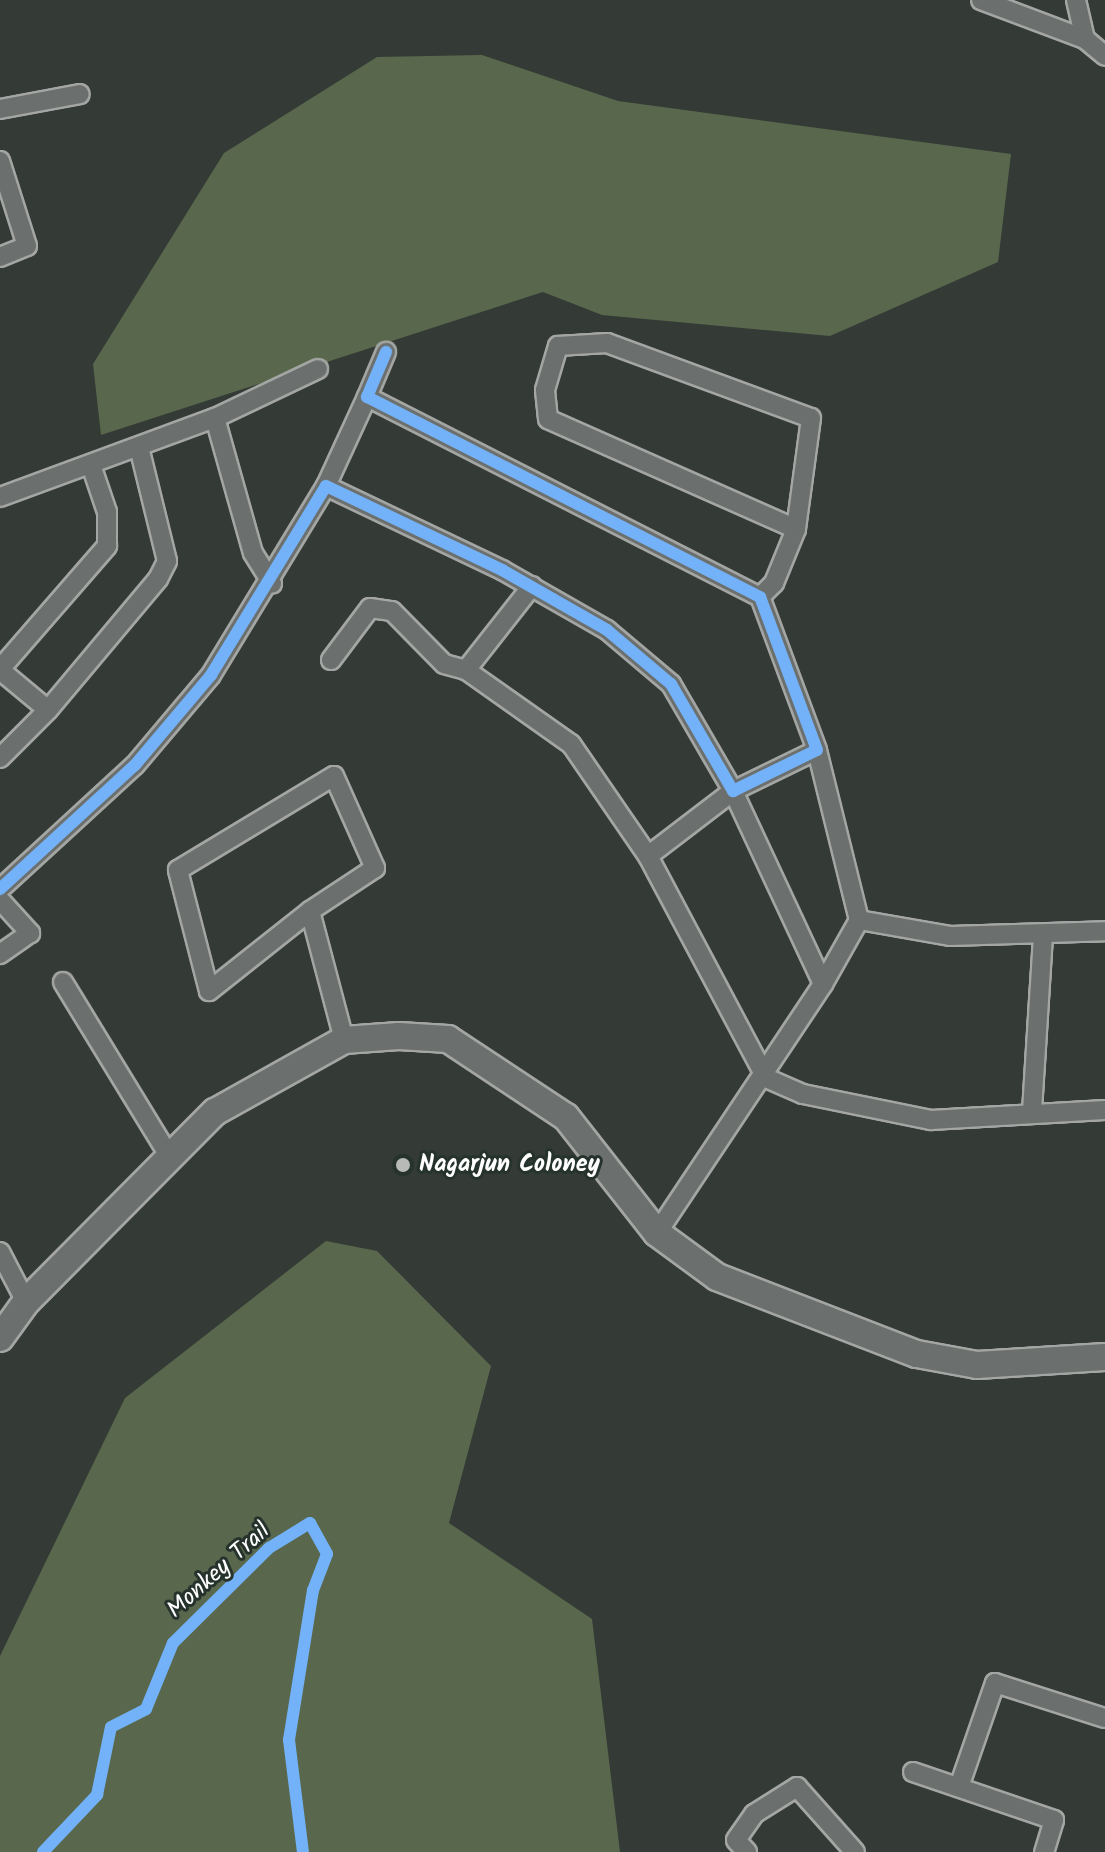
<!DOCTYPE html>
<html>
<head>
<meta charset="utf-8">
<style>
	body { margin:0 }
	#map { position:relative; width:1105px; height:1852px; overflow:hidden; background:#343a35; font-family:Kalam,sans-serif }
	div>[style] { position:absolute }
	.green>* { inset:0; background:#59684d }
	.roads { filter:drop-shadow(2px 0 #a4a6a4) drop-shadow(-2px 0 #a4a6a4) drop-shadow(0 2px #a4a6a4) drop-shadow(0 -2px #a4a6a4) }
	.street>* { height:18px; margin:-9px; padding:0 9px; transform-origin:9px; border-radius:9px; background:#6b6f6d }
	.secondary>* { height:26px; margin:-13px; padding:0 13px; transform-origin:13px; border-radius:13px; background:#6b6f6d }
	.cycleway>* { height:12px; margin:-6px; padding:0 6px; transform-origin:6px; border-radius:6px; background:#73b2f8 }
	.dots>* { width:22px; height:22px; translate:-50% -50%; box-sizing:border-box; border:4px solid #26332d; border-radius:50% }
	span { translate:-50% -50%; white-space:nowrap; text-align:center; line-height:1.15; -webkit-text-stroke:6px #26332d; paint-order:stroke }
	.poi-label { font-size:24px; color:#fff; font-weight:700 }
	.left { translate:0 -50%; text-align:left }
	.street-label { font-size:24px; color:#fff }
</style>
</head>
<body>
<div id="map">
	<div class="green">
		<div style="clip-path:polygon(482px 55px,618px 101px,1011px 154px,998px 262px,830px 336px,602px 315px,543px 292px,101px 435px,93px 364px,224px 153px,377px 57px)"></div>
		<div style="clip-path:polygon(326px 1241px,377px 1251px,491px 1366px,449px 1523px,592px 1619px,620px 1852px,0 1852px,0 1656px,125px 1398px)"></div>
	</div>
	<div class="roads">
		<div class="street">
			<div style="left:981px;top:0;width:111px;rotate:20.6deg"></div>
			<div style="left:1085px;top:39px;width:26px;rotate:40deg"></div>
			<div style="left:1076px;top:0;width:40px;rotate:77deg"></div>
			<div style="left:0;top:109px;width:81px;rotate:-10.6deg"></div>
			<div style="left:0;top:161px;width:89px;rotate:72.4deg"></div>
			<div style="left:27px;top:246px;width:29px;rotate:158deg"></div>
			<div style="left:215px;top:418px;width:140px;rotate:74.3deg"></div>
			<div style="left:253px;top:553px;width:36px;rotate:58deg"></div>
			<div style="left:326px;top:486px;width:98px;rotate:-65.3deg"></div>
			<div style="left:0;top:497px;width:229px;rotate:-20.2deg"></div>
			<div style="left:215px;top:418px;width:114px;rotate:-25.4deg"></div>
			<div style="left:532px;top:586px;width:107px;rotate:128.2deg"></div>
			<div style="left:466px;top:670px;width:128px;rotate:35.2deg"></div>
			<div style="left:571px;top:744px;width:136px;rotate:55.5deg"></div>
			<div style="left:648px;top:856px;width:107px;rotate:-37.4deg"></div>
			<div style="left:733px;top:791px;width:213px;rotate:65deg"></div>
			<div style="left:823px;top:984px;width:73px;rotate:-60.6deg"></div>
			<div style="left:859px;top:920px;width:175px;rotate:-103.9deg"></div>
			<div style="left:760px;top:597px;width:20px;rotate:-45deg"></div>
			<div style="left:774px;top:583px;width:58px;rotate:-67.8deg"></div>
			<div style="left:796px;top:529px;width:271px;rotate:-156.1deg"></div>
			<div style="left:548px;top:419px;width:29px;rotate:-96deg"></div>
			<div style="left:545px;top:390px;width:46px;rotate:-73.5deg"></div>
			<div style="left:558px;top:346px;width:49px;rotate:-3.5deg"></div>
			<div style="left:607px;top:343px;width:217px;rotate:20.2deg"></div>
			<div style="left:811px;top:418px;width:112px;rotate:97.7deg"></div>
			<div style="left:331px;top:660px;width:65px;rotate:-53.1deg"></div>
			<div style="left:370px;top:608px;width:22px;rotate:8deg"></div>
			<div style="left:392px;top:611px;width:74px;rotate:45.5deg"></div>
			<div style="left:444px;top:664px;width:23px;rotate:15deg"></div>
			<div style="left:1px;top:668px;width:162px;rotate:-49deg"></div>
			<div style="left:107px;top:546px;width:34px;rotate:-90deg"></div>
			<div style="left:107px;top:512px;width:50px;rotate:-108.8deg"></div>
			<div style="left:0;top:670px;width:62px;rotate:39.8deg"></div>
			<div style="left:48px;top:710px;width:171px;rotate:-50deg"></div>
			<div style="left:158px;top:579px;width:20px;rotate:-63deg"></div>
			<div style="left:167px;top:561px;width:117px;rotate:-103.8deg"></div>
			<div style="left:0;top:758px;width:68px;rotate:-45deg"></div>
			<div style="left:648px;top:856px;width:251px;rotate:62deg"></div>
			<div style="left:766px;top:1078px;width:40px;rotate:23.4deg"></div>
			<div style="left:803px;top:1094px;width:131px;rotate:11.5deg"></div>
			<div style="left:931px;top:1120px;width:174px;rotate:-3.3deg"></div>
			<div style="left:0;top:889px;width:183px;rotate:-42.6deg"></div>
			<div style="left:135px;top:765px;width:118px;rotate:-49.8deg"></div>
			<div style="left:211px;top:675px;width:221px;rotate:-58.7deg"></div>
			<div style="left:326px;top:486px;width:195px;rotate:25.5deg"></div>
			<div style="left:502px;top:570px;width:121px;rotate:29.7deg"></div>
			<div style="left:607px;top:630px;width:84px;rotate:40.2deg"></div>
			<div style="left:671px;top:684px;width:124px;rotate:59.9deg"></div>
			<div style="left:733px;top:791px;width:93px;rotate:-26deg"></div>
			<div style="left:817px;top:750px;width:163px;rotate:-110.4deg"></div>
			<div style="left:760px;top:597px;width:441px;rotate:-153deg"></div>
			<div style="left:367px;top:397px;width:49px;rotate:-67.1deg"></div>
			<div style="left:0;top:900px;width:45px;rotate:47.7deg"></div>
			<div style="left:30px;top:933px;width:37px;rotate:145deg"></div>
			<div style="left:310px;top:911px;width:129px;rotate:141.6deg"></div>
			<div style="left:209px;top:991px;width:125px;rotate:-104.4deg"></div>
			<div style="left:178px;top:870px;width:182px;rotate:-31.1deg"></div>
			<div style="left:334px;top:776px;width:101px;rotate:66deg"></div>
			<div style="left:375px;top:868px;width:78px;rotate:146.5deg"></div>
			<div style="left:310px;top:911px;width:133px;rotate:75.2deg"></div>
			<div style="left:859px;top:920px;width:92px;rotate:10deg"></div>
			<div style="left:950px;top:936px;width:155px;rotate:-1.8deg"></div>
			<div style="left:63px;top:982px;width:205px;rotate:58.6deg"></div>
			<div style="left:1032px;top:1111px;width:175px;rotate:-86.4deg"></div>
			<div style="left:657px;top:1233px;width:299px;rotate:-56.3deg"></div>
			<div style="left:0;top:1252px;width:56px;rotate:62.5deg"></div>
			<div style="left:913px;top:1772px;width:149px;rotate:18.8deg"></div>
			<div style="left:1054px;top:1820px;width:34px;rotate:107deg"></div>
			<div style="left:959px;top:1787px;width:110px;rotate:-70.9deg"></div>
			<div style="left:995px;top:1683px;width:115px;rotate:17.7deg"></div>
			<div style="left:747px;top:1852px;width:16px;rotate:-133deg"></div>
			<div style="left:736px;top:1840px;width:32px;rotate:-55deg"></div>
			<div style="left:754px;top:1814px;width:51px;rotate:-32.1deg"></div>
			<div style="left:797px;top:1787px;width:87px;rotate:48.3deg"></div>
		</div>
		<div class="secondary">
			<div style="left:0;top:1338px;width:44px;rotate:-54.2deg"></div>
			<div style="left:26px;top:1302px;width:268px;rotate:-45.2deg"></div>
			<div style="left:215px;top:1112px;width:148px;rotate:-29.2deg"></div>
			<div style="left:344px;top:1040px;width:55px;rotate:-4.2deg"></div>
			<div style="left:399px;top:1036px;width:49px;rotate:3.5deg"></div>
			<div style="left:448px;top:1039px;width:141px;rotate:33.5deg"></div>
			<div style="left:566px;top:1117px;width:147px;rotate:51.9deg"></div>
			<div style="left:657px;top:1233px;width:74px;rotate:36.3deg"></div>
			<div style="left:717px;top:1277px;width:214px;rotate:21.1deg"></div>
			<div style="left:917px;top:1354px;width:61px;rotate:10.4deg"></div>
			<div style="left:977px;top:1365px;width:128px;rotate:-3.6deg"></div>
		</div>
	</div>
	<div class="cycleway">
		<div style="left:0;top:889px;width:183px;rotate:-42.6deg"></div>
		<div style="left:135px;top:765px;width:118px;rotate:-49.8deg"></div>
		<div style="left:211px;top:675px;width:221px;rotate:-58.7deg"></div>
		<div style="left:326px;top:486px;width:195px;rotate:25.5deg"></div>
		<div style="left:502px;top:570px;width:121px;rotate:29.7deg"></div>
		<div style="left:607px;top:630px;width:84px;rotate:40.2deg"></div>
		<div style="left:671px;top:684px;width:124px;rotate:59.9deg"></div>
		<div style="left:733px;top:791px;width:93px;rotate:-26deg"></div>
		<div style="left:817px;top:750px;width:163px;rotate:-110.4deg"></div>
		<div style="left:760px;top:597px;width:441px;rotate:-153deg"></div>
		<div style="left:367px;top:397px;width:49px;rotate:-67.1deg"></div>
		<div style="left:43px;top:1852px;width:79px;rotate:-46.5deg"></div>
		<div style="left:97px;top:1795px;width:69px;rotate:-78.4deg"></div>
		<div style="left:111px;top:1727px;width:39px;rotate:-27deg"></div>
		<div style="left:146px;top:1709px;width:71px;rotate:-67.8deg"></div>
		<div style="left:173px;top:1643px;width:135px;rotate:-44.7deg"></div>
		<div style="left:269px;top:1548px;width:48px;rotate:-31.4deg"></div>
		<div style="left:310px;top:1523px;width:35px;rotate:61deg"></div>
		<div style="left:327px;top:1554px;width:39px;rotate:111deg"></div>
		<div style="left:313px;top:1590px;width:152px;rotate:99.1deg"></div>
		<div style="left:289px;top:1740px;width:113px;rotate:82.9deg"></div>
	</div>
	<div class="dots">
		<div style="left:403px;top:1165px;background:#b8bab8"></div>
	</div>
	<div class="poi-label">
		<span class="left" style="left:419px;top:1165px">Nagarjun Coloney</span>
	</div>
	<div class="street-label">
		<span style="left:219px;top:1571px;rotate:-42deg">Monkey Trail</span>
	</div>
</div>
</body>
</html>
